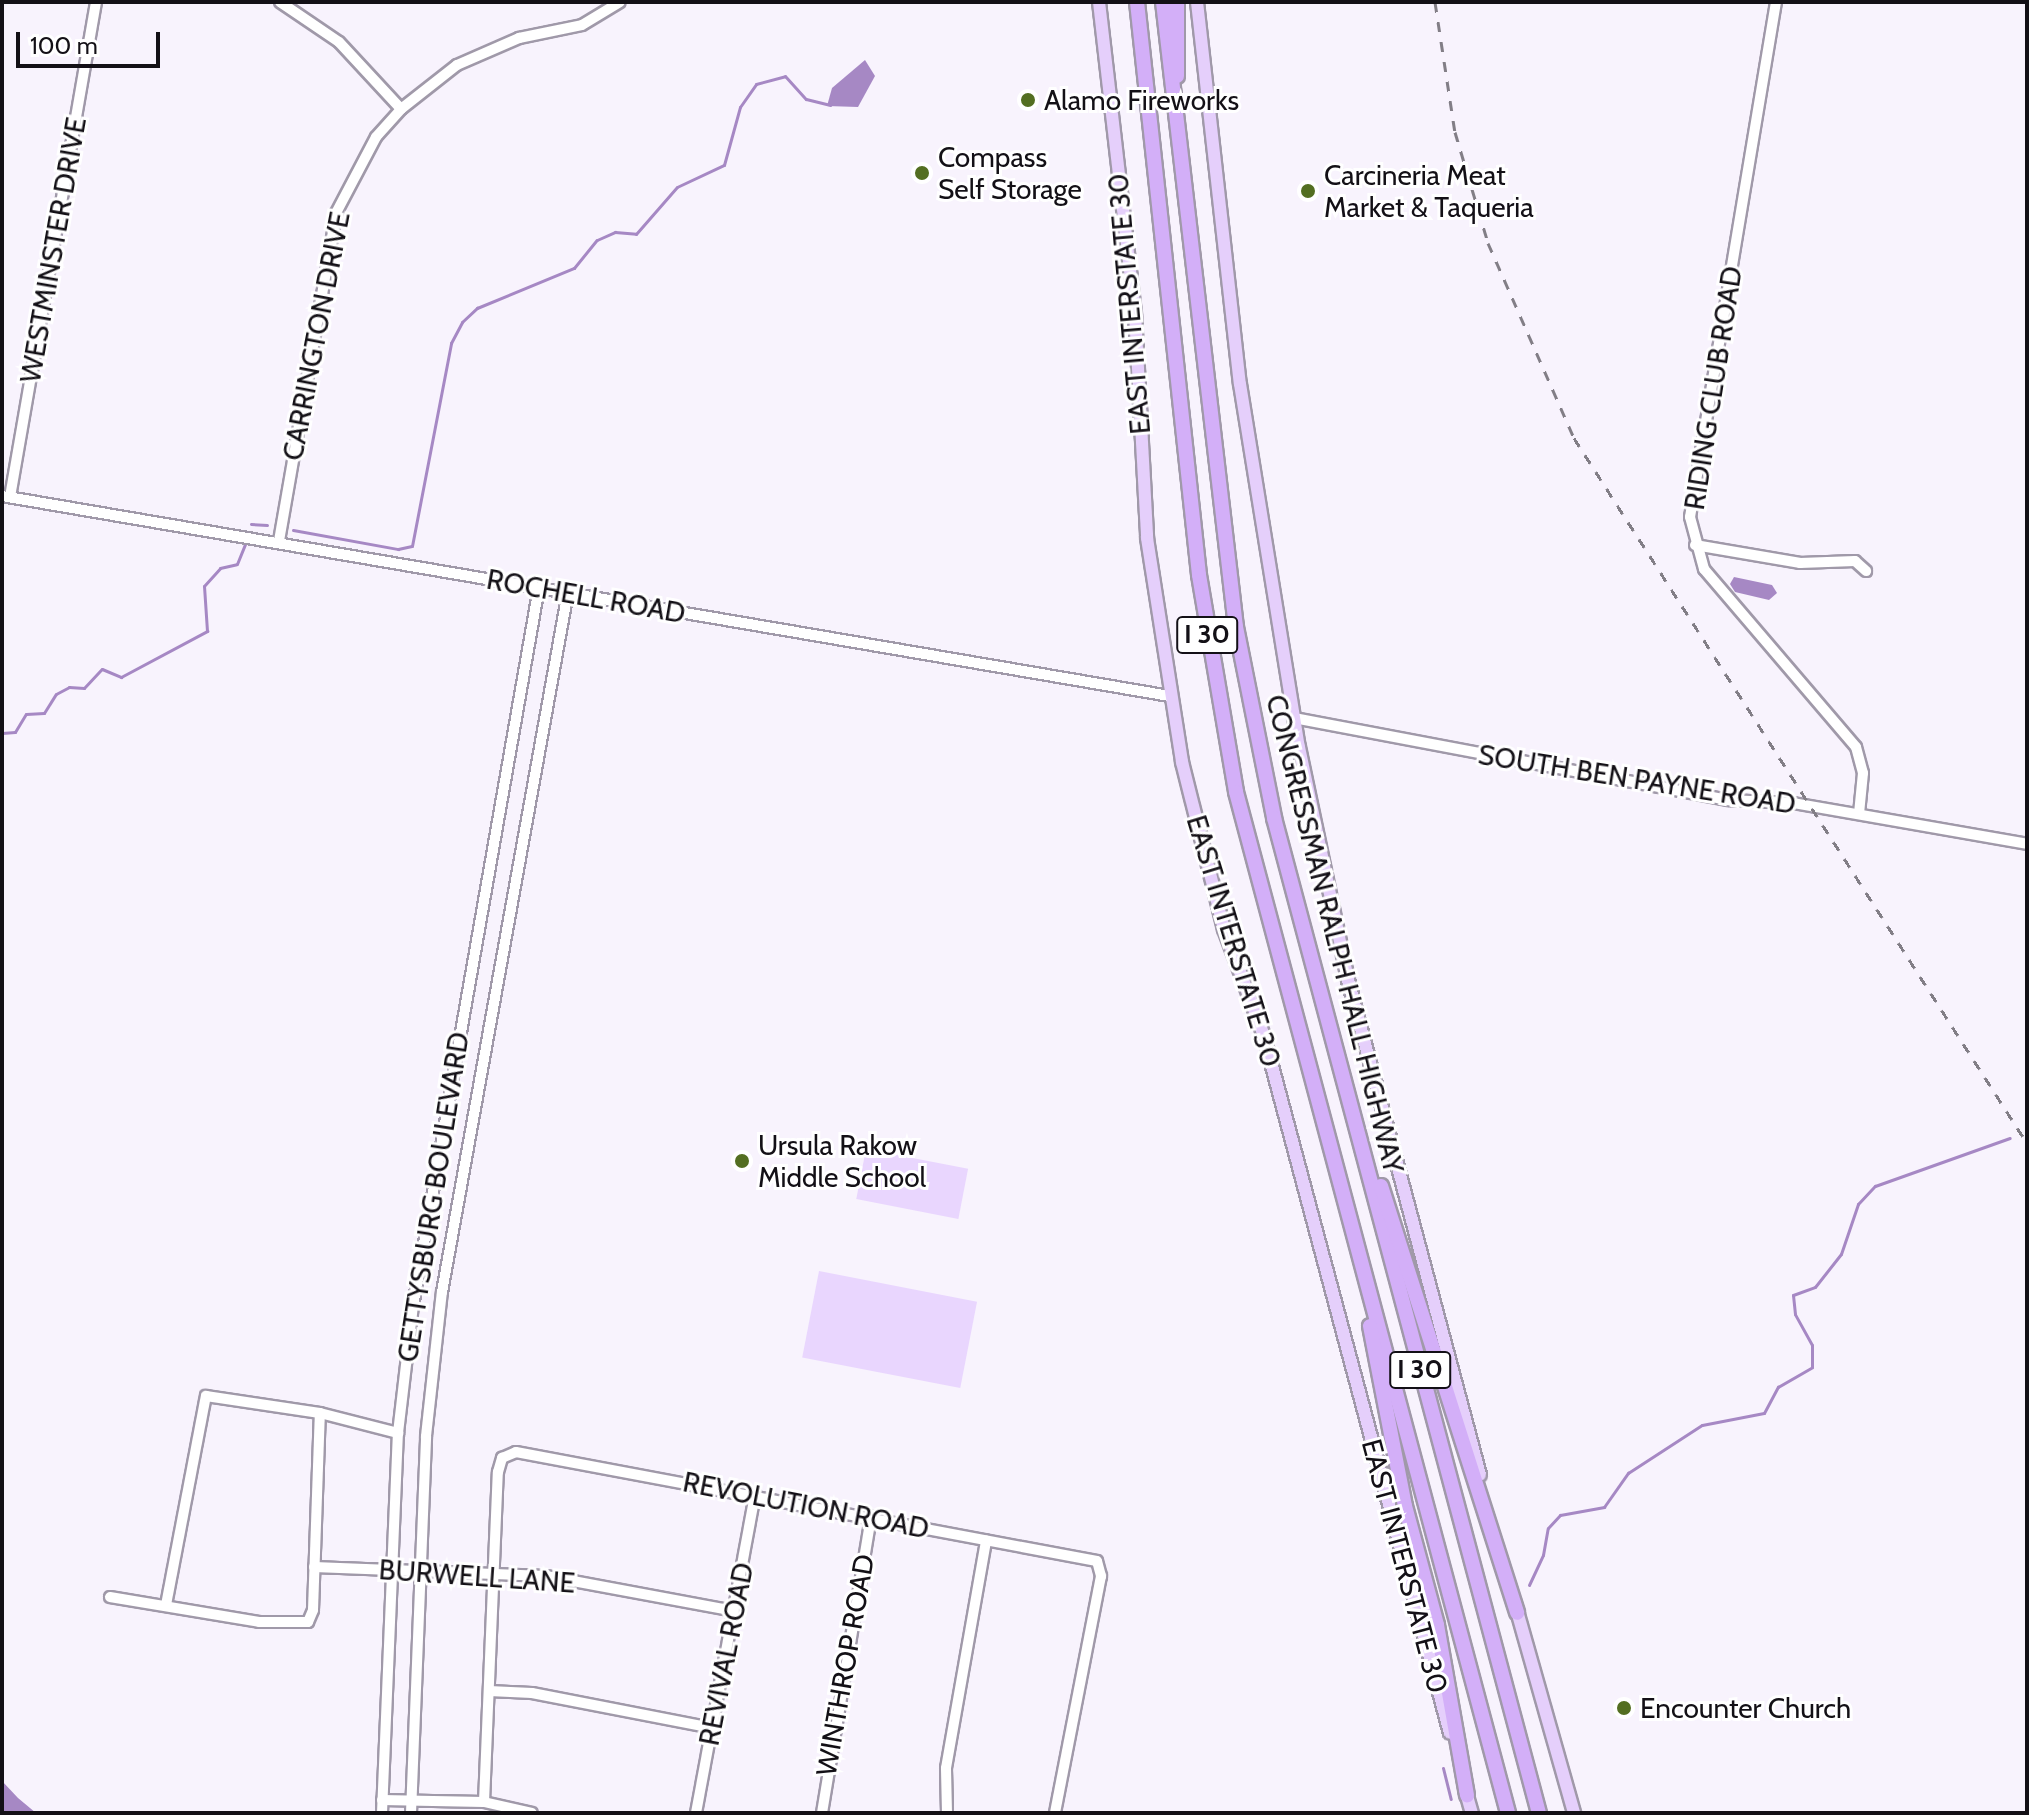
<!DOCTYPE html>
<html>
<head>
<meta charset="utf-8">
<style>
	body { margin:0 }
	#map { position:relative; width:2029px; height:1815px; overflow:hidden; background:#f8f3fd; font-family:Cabin,sans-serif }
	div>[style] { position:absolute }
	.green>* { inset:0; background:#e9d6fe; transform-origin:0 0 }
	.water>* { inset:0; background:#a688c4 }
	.stream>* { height:3px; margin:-1.5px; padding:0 1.5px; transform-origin:1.5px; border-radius:1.5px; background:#a688c4 }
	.roads { filter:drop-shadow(2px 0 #a099a9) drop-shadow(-2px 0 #a099a9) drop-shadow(0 2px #a099a9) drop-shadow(0 -2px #a099a9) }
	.minor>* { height:10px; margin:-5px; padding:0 5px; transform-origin:5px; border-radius:5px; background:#fff }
	.major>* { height:12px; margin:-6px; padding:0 6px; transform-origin:6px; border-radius:6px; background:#e5cffb }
	.highway>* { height:14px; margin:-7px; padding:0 7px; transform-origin:7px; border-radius:7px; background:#d3aff8 }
	.rail>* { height:3px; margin-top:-1.5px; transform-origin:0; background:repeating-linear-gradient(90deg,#827e86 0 10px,transparent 0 20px) }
	.dots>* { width:22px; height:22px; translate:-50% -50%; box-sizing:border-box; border:4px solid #fff; border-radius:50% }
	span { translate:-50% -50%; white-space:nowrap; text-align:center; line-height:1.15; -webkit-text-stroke:6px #fff; paint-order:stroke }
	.shield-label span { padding:2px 6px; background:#fff; border:2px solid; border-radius:6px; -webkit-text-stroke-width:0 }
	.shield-label { font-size:26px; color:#131016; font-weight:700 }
	.poi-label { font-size:28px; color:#131016 }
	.left { translate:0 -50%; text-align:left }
	.street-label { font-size:28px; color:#131016 }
	.frame { position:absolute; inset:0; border:4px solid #131016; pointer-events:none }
	.scale { position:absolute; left:16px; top:32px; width:144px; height:36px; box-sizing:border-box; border:4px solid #131016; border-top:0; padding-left:10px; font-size:24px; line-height:28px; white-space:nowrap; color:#131016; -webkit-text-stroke:6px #fff; paint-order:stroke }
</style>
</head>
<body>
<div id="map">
	<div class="green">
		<div style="left:866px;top:1149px;width:104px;height:51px;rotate:11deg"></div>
		<div style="left:819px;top:1271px;width:161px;height:88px;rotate:11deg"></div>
	</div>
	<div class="water">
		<div style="clip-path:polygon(865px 60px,875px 76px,858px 107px,827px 106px,832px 88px)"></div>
		<div style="clip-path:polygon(1734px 577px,1772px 585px,1777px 593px,1769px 600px,1735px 592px,1730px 584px)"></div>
		<div style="clip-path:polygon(2px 1781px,18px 1798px,36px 1813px,2px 1813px)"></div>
	</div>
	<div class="stream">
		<div style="left:251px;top:524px;width:16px;rotate:4deg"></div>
		<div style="left:293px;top:530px;width:107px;rotate:10.3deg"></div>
		<div style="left:398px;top:549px;width:14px;rotate:-12deg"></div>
		<div style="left:412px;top:546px;width:207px;rotate:-79.1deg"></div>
		<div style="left:451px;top:343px;width:24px;rotate:-62deg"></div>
		<div style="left:462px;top:322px;width:21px;rotate:-43deg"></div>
		<div style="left:477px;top:308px;width:105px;rotate:-22.4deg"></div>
		<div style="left:574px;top:268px;width:36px;rotate:-51deg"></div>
		<div style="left:597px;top:240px;width:20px;rotate:-24deg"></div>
		<div style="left:615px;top:232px;width:21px;rotate:5deg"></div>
		<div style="left:636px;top:234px;width:62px;rotate:-48.9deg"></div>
		<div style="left:677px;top:187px;width:52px;rotate:-25.1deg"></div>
		<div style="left:724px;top:165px;width:60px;rotate:-74.6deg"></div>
		<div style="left:740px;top:107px;width:28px;rotate:-55deg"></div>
		<div style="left:756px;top:84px;width:30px;rotate:-15deg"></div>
		<div style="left:785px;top:76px;width:31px;rotate:48deg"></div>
		<div style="left:806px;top:99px;width:25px;rotate:14deg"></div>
		<div style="left:2px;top:733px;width:13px;rotate:-4deg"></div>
		<div style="left:15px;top:732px;width:21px;rotate:-59deg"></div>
		<div style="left:26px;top:714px;width:18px;rotate:-3deg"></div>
		<div style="left:44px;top:713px;width:22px;rotate:-58deg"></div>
		<div style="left:56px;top:694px;width:15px;rotate:-28deg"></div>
		<div style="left:69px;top:687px;width:15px;rotate:4deg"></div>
		<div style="left:84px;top:688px;width:26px;rotate:-47deg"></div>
		<div style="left:102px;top:669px;width:21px;rotate:23deg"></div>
		<div style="left:121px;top:677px;width:98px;rotate:-28.1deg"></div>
		<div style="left:207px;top:631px;width:45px;rotate:-93.8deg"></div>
		<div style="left:204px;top:586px;width:24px;rotate:-48deg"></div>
		<div style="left:220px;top:568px;width:17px;rotate:-13deg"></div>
		<div style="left:237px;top:564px;width:22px;rotate:-68deg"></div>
		<div style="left:1529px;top:1585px;width:33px;rotate:-65deg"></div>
		<div style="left:1543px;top:1555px;width:27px;rotate:-80deg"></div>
		<div style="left:1548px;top:1528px;width:18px;rotate:-47deg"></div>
		<div style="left:1560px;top:1515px;width:45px;rotate:-10.3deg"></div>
		<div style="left:1604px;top:1507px;width:42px;rotate:-54.8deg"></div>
		<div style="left:1628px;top:1473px;width:88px;rotate:-33deg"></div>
		<div style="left:1702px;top:1425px;width:63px;rotate:-11deg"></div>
		<div style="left:1764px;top:1413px;width:30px;rotate:-62deg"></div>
		<div style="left:1778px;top:1387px;width:39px;rotate:-30deg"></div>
		<div style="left:1812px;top:1367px;width:22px;rotate:-90deg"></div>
		<div style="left:1812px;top:1345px;width:35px;rotate:-119deg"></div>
		<div style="left:1795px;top:1314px;width:19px;rotate:-96deg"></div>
		<div style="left:1793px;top:1295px;width:23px;rotate:-20deg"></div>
		<div style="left:1815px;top:1287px;width:42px;rotate:-51.8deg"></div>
		<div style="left:1841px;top:1254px;width:53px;rotate:-71.2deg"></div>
		<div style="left:1858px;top:1204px;width:25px;rotate:-47deg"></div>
		<div style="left:1875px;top:1186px;width:143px;rotate:-19.6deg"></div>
		<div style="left:1443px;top:1768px;width:32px;rotate:76deg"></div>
	</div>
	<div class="roads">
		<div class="minor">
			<div style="left:280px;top:2px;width:71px;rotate:34.1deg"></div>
			<div style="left:339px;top:42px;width:91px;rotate:47.2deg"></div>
			<div style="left:1776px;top:2px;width:522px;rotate:99.48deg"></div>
			<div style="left:1690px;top:517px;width:54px;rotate:74.9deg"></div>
			<div style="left:1704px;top:569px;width:234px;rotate:49.5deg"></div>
			<div style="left:1856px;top:747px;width:27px;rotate:75deg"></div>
			<div style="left:1863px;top:773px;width:41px;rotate:95.6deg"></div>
			<div style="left:2px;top:496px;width:1185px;rotate:9.72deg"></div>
			<div style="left:10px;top:497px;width:502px;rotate:-80.14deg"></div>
			<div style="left:279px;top:541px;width:333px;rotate:-80.1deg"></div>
			<div style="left:336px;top:213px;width:86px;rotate:-62.2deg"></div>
			<div style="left:376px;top:137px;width:38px;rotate:-48deg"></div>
			<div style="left:401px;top:109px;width:71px;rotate:-38.2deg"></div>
			<div style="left:457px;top:65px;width:68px;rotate:-23.5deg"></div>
			<div style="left:519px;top:38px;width:64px;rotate:-11.7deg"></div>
			<div style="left:582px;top:25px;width:44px;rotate:-31.2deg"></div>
			<div style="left:1695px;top:545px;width:107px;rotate:9.7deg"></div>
			<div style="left:1800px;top:563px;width:55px;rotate:-2.1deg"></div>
			<div style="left:1855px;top:561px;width:15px;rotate:42deg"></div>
			<div style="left:1294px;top:718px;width:443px;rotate:10.7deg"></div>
			<div style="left:1729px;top:800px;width:64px;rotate:2.7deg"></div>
			<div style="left:1793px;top:803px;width:238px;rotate:9.9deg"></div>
			<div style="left:314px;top:1567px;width:232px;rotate:2.2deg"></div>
			<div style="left:546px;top:1576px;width:191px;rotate:10.5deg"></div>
			<div style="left:110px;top:1597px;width:151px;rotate:9.5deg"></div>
			<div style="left:259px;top:1622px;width:49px"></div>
			<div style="left:308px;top:1622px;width:13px;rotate:-67deg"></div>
			<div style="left:313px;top:1610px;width:197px;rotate:-88deg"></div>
			<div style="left:166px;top:1605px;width:213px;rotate:-79.2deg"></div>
			<div style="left:206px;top:1396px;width:115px;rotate:8.5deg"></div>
			<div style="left:320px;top:1413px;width:81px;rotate:14.4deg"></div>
			<div style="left:489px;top:1691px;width:43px;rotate:2.7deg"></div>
			<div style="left:532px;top:1693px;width:183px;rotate:11deg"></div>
			<div style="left:382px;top:1800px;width:102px;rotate:1.1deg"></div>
			<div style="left:484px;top:1802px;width:49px;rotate:12.9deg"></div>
			<div style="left:484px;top:1802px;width:330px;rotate:-87.6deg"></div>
			<div style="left:498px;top:1472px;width:15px;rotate:-74deg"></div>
			<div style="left:502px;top:1458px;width:15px;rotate:-23deg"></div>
			<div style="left:516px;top:1452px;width:591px;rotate:10.63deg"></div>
			<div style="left:1097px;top:1561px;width:16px;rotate:75deg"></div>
			<div style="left:1101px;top:1576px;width:241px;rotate:101deg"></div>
			<div style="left:382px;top:1813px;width:380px;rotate:-87.6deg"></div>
			<div style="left:398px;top:1433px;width:128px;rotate:-83.3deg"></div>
			<div style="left:413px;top:1306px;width:730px;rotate:-80.06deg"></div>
			<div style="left:411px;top:1813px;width:377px;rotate:-87.7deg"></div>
			<div style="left:426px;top:1436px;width:145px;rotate:-83.7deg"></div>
			<div style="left:442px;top:1292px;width:711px;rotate:-79.8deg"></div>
			<div style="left:696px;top:1813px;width:324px;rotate:-79.5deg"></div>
			<div style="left:822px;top:1813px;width:301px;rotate:-80.6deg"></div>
			<div style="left:947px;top:1813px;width:45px;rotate:-91.3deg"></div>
			<div style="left:946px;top:1768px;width:231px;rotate:-80deg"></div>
		</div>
		<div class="major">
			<div style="left:1099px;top:2px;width:313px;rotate:83.4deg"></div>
			<div style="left:1135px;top:313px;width:225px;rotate:86.9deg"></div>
			<div style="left:1147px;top:538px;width:227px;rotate:81.1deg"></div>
			<div style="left:1182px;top:762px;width:172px;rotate:75.9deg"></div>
			<div style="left:1224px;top:929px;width:114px;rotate:69.5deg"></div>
			<div style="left:1264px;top:1036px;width:721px;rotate:75.06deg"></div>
			<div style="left:1197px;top:2px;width:384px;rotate:83.6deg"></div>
			<div style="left:1240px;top:384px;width:368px;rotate:80.8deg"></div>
			<div style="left:1299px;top:747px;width:238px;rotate:78.1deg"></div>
			<div style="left:1348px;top:980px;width:512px;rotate:75.07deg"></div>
			<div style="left:1515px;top:1604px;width:217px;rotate:74.2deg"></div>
			<div style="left:1465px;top:1789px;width:25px;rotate:74deg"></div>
		</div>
		<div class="highway">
			<div style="left:1137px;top:2px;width:576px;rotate:83.82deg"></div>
			<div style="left:1199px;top:575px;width:220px;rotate:80.3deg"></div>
			<div style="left:1236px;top:792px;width:1057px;rotate:75.08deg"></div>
			<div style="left:1163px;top:2px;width:629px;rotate:83.34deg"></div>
			<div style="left:1236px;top:627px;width:195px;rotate:78.7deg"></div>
			<div style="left:1274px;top:818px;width:1030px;rotate:75.09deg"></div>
			<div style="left:1177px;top:2px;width:74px;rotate:90deg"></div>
			<div style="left:1381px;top:1186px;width:448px;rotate:72.3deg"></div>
			<div style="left:1370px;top:1326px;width:183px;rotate:79deg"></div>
			<div style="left:1405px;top:1506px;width:123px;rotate:74.9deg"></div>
			<div style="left:1437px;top:1625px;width:173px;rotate:80deg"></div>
		</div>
	</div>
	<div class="rail">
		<div style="left:1435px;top:2px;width:132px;rotate:81.3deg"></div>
		<div style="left:1455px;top:132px;width:116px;rotate:73.4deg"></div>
		<div style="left:1488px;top:243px;width:213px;rotate:66.2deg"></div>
		<div style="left:1574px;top:438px;width:838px;rotate:57.28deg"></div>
	</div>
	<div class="dots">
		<div style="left:1028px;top:100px;background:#536e21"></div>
		<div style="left:922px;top:173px;background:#536e21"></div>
		<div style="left:1308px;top:191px;background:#536e21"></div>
		<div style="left:742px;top:1161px;background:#536e21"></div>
		<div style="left:1624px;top:1708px;background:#536e21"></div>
	</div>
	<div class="shield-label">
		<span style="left:1207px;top:635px">I 30</span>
		<span style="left:1420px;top:1370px">I 30</span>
	</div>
	<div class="poi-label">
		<span class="left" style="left:1044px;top:100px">Alamo Fireworks</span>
		<span class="left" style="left:938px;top:173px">Compass<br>Self Storage</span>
		<span class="left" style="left:1324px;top:191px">Carcineria Meat<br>Market &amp; Taqueria</span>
		<span class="left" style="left:758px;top:1161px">Ursula Rakow<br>Middle School</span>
		<span class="left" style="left:1640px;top:1708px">Encounter Church</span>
	</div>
	<div class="street-label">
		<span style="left:53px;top:250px;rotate:-80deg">WESTMINSTER DRIVE</span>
		<span style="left:1129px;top:304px;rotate:-95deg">EAST INTERSTATE 30</span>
		<span style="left:316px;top:336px;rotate:-79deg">CARRINGTON DRIVE</span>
		<span style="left:1713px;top:388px;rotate:-81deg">RIDING CLUB ROAD</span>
		<span style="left:586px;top:596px;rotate:10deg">ROCHELL ROAD</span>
		<span style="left:1637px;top:779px;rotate:9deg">SOUTH BEN PAYNE ROAD</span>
		<span style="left:1335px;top:934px;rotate:76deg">CONGRESSMAN RALPH HALL HIGHWAY</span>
		<span style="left:1234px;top:941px;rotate:73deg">EAST INTERSTATE 30</span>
		<span style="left:433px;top:1197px;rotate:-81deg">GETTYSBURG BOULEVARD</span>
		<span style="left:806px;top:1505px;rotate:11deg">REVOLUTION ROAD</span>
		<span style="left:1405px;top:1566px;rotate:75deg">EAST INTERSTATE 30</span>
		<span style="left:477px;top:1576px;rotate:4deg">BURWELL LANE</span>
		<span style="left:726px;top:1654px;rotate:-79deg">REVIVAL ROAD</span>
		<span style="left:845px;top:1665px;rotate:-80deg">WINTHROP ROAD</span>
	</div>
	<div class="frame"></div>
	<div class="scale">100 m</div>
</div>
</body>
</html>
